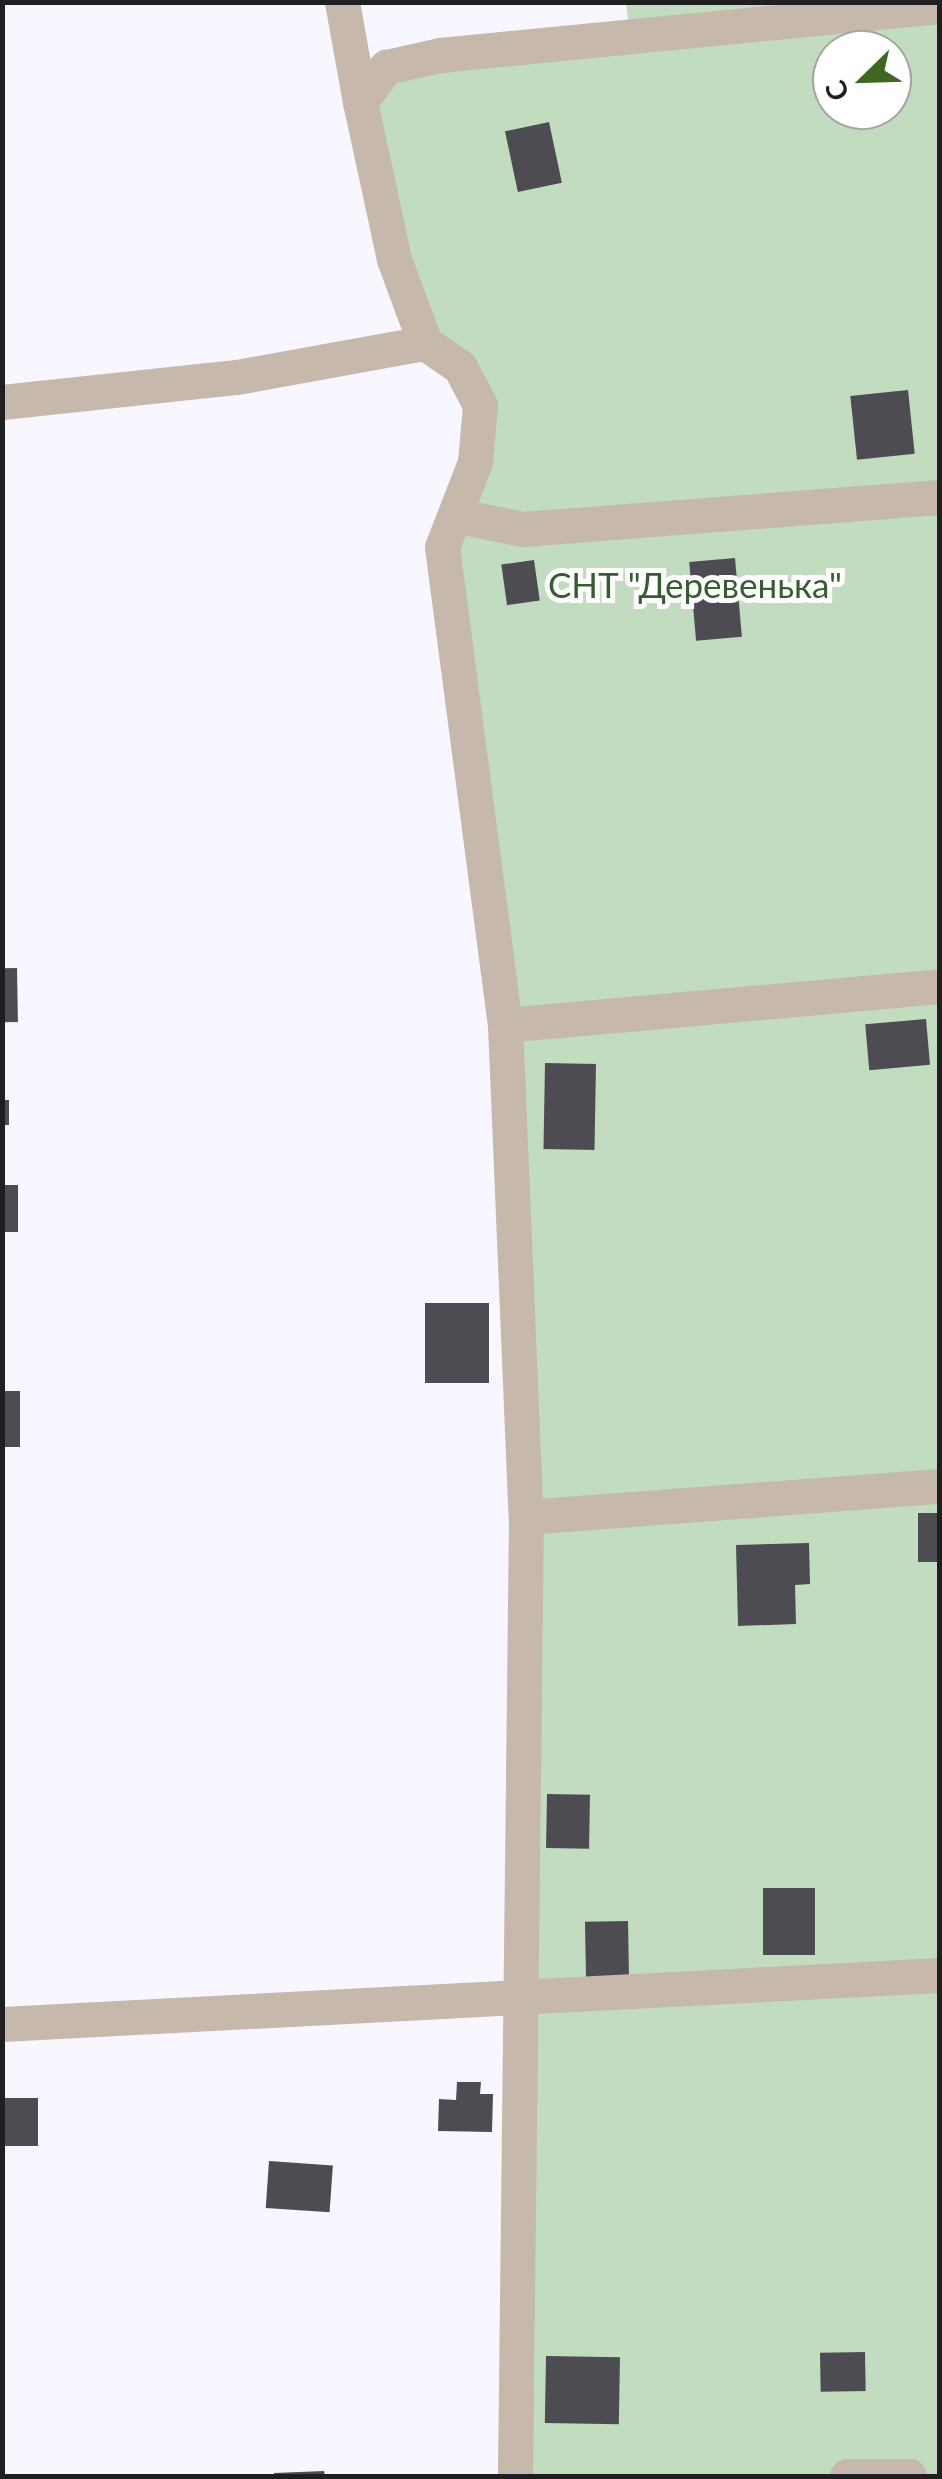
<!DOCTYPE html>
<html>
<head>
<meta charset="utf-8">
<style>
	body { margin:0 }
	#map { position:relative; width:942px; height:2479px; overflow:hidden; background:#f8f7ff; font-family:Lato,sans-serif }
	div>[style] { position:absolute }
	.green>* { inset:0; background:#c2dcbf }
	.building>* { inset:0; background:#4d4c53; transform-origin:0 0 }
	.minor>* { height:35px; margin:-17.5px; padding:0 17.5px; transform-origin:17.5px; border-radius:17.5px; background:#c6b9ab }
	span { translate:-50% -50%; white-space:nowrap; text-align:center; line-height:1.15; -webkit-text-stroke:10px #fff; paint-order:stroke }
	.park-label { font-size:35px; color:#355d30 }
	.frame { position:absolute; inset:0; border:5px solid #1f1f22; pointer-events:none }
	.north { position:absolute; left:812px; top:30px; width:100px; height:100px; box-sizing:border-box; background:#fff; border:2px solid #a5a5a7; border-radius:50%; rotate:247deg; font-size:28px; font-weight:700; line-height:40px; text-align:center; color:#1f1f22 }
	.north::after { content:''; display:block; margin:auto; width:35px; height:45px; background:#3e6723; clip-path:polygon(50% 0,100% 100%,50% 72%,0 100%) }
</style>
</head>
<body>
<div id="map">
	<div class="green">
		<div style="clip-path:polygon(evenodd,626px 3px,939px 3px,939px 2476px,515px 2476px,518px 2002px,505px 1025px,442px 547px,479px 405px,425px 343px,360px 102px,386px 67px,628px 20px,626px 3px,832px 50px,892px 50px,892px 110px,832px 110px,832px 50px)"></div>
	</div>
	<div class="building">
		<div style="left:549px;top:122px;width:62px;height:45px;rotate:78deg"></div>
		<div style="left:908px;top:390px;width:64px;height:58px;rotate:84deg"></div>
		<div style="left:735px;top:558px;width:79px;height:46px;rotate:85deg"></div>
		<div style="left:534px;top:560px;width:41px;height:33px;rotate:82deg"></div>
		<div style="left:17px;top:968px;width:54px;height:15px;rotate:89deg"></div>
		<div style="left:926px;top:1019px;width:46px;height:61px;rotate:85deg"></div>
		<div style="left:545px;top:1063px;width:51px;height:86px;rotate:1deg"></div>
		<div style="left:2px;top:1100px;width:7px;height:25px"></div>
		<div style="left:18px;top:1185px;width:47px;height:16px;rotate:90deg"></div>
		<div style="left:425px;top:1303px;width:64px;height:80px"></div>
		<div style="left:2px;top:1391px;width:18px;height:56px"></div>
		<div style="left:940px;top:1513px;width:49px;height:22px;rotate:90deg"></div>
		<div style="clip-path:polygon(809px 1543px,810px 1584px,795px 1585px,796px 1624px,738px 1626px,736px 1545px)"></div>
		<div style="left:547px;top:1794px;width:43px;height:54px;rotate:1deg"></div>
		<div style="left:763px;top:1888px;width:52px;height:67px"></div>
		<div style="left:628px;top:1921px;width:62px;height:43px;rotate:89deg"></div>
		<div style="clip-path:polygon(457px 2082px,481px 2082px,480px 2094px,493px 2094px,492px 2132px,438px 2131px,439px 2099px,456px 2100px)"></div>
		<div style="left:2px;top:2098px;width:36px;height:48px"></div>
		<div style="left:269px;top:2161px;width:64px;height:47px;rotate:4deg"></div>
		<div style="left:865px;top:2352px;width:39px;height:45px;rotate:89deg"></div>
		<div style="left:546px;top:2356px;width:74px;height:67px;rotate:1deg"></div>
		<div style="clip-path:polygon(324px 2471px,325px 2476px,274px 2476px,274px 2473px)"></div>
	</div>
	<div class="minor">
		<div style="left:342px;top:2px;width:102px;rotate:79.8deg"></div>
		<div style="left:425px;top:343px;width:90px;rotate:-110.3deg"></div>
		<div style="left:394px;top:259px;width:161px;rotate:-102.2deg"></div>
		<div style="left:360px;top:102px;width:44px;rotate:-53.4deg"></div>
		<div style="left:386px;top:67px;width:55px;rotate:-12.5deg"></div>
		<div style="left:440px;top:55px;width:502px;rotate:-5.6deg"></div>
		<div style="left:2px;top:402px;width:236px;rotate:-6.1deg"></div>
		<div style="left:237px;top:377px;width:191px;rotate:-10.3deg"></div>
		<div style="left:425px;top:343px;width:42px;rotate:34.4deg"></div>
		<div style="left:460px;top:367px;width:43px;rotate:62.2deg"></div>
		<div style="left:480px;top:405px;width:57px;rotate:95deg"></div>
		<div style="left:475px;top:462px;width:91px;rotate:111.2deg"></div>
		<div style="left:442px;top:547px;width:482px;rotate:82.5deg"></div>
		<div style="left:505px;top:1025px;width:492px;rotate:87.6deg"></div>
		<div style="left:526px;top:1517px;width:959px;rotate:90.66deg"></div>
		<div style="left:459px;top:516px;width:65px;rotate:11.5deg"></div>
		<div style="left:523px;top:529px;width:418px;rotate:-4.4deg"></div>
		<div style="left:505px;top:1025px;width:437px;rotate:-5.1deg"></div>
		<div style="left:526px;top:1517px;width:415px;rotate:-4.3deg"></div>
		<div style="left:2px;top:2024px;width:939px;rotate:-2.99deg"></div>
		<div style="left:847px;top:2476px;width:62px"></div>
	</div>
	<div class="park-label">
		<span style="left:695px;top:584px">СНТ "Деревенька"</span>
	</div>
	<div class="frame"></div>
	<div class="north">С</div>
</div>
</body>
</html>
